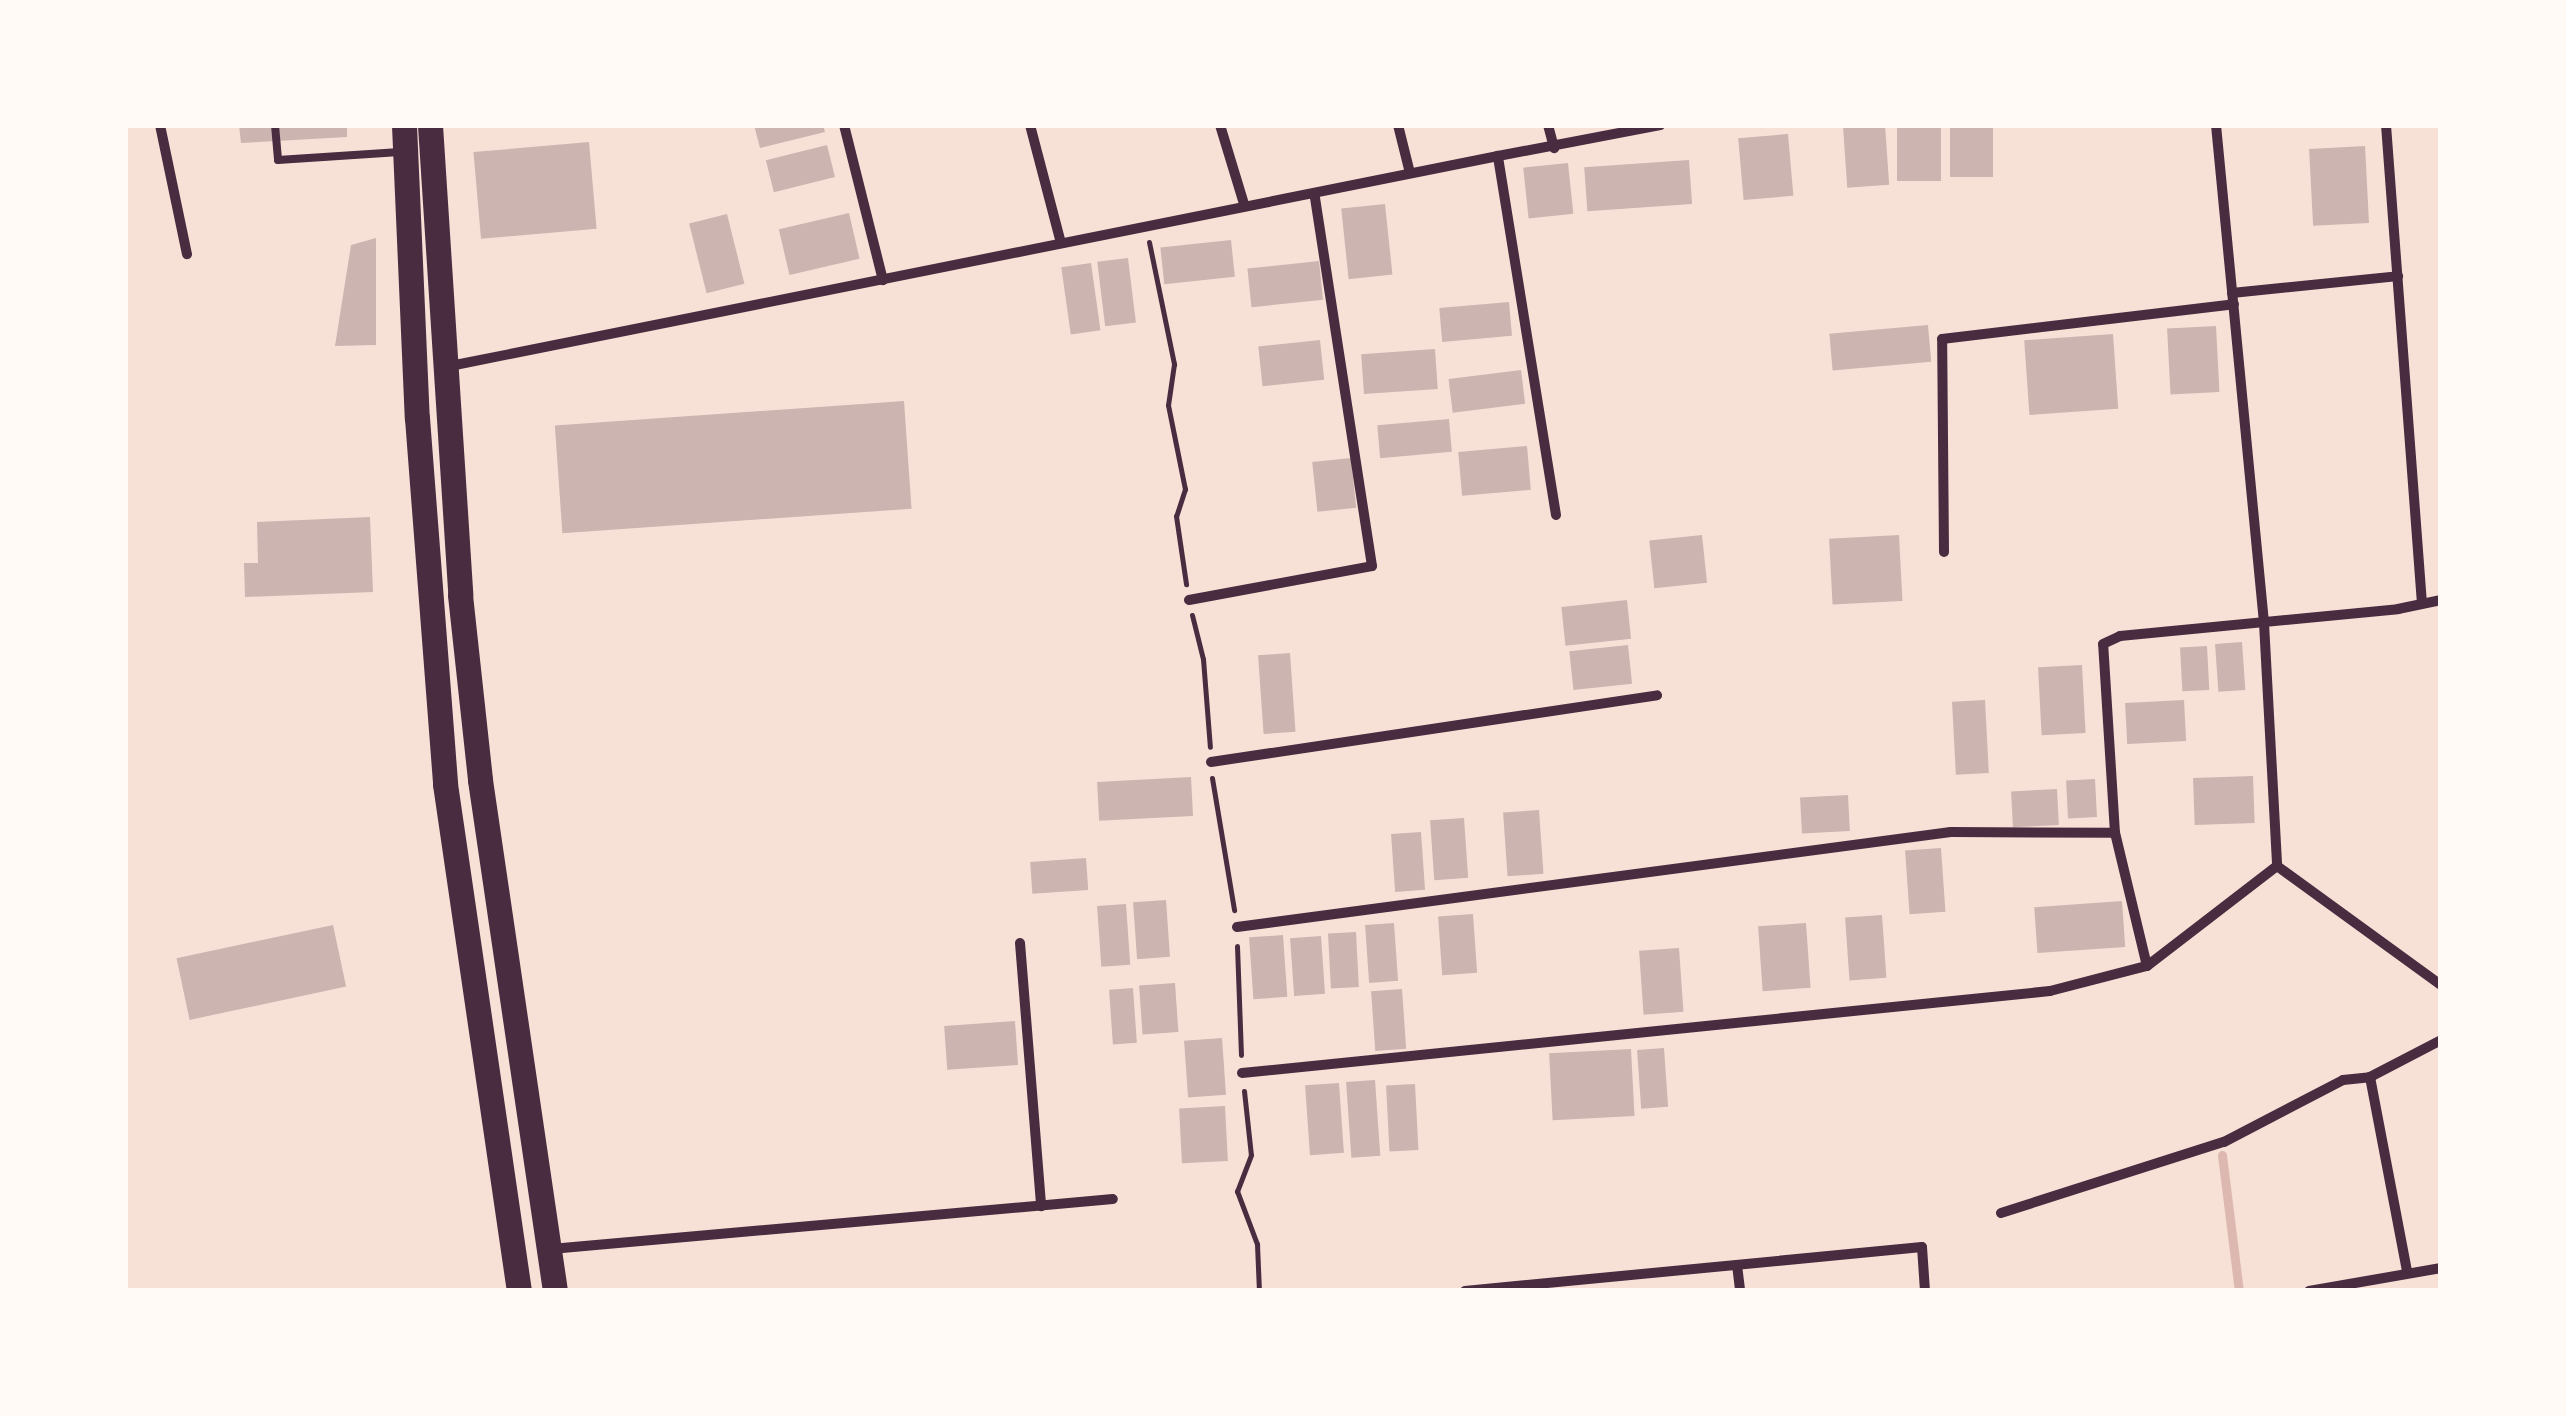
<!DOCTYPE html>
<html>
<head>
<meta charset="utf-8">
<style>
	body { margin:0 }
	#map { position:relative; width:2566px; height:1416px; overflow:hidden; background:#f7e1d7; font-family:"Archivo Narrow",sans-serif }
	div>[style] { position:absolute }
	.stream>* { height:9px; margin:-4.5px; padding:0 4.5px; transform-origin:4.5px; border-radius:4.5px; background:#dcb8b0 }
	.building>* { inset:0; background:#ccb4b1; transform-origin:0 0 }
	.path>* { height:5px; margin:-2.5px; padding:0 2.5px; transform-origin:2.5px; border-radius:2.5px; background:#4a2c40 }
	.service>* { height:8px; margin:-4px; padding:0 4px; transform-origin:4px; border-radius:4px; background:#4a2c40 }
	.minor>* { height:10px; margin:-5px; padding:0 5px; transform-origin:5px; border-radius:5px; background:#4a2c40 }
	.primary>* { height:25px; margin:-12.5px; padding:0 12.5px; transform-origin:12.5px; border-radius:12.5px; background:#4a2c40 }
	span { translate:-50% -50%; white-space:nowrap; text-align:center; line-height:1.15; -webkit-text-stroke:9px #fffaf5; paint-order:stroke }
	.frame { position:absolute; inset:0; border:128px solid #fffaf5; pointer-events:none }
</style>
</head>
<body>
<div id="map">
	<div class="stream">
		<div style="left:2222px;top:1155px;width:137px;rotate:82.9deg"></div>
	</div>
	<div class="building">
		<div style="clip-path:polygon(239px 125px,347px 125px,347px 137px,241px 143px)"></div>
		<div style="clip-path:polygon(754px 125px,823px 125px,825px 132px,760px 148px)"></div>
		<div style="left:1885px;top:125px;width:60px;height:42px;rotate:86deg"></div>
		<div style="left:1897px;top:125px;width:44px;height:56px"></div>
		<div style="left:1950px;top:125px;width:43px;height:52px"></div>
		<div style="left:1788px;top:134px;width:62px;height:50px;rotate:85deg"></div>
		<div style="left:589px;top:142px;width:87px;height:116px;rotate:85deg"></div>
		<div style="left:827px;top:145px;width:33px;height:63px;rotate:76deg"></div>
		<div style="left:2365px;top:146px;width:77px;height:56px;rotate:87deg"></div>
		<div style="left:1689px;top:160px;width:44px;height:105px;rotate:86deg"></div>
		<div style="left:1568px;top:163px;width:51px;height:45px;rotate:84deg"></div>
		<div style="left:1385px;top:204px;width:71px;height:44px;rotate:84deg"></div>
		<div style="left:849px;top:213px;width:47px;height:72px;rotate:77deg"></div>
		<div style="left:727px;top:214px;width:72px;height:39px;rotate:76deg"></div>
		<div style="clip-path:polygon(376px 238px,376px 345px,335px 346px,351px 245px)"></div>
		<div style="left:1231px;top:240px;width:37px;height:71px;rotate:84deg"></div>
		<div style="left:1128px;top:258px;width:65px;height:31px;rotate:83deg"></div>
		<div style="left:1319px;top:261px;width:39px;height:72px;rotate:84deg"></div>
		<div style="left:1091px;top:263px;width:68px;height:30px;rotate:82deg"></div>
		<div style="left:1509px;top:302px;width:34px;height:70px;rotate:85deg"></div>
		<div style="left:1928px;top:325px;width:37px;height:99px;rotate:85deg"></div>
		<div style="left:2216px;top:326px;width:66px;height:49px;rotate:87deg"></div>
		<div style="left:2113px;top:334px;width:75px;height:89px;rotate:86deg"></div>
		<div style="left:1320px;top:340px;width:40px;height:62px;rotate:84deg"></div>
		<div style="left:1435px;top:349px;width:40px;height:74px;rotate:86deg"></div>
		<div style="left:1521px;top:370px;width:34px;height:73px;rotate:83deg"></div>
		<div style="left:904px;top:401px;width:108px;height:350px;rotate:86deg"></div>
		<div style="left:1449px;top:419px;width:33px;height:72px;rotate:85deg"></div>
		<div style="left:1527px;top:446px;width:44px;height:69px;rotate:85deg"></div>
		<div style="left:1351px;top:458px;width:50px;height:39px;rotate:84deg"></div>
		<div style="clip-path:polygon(370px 517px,373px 592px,245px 597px,244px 563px,258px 563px,257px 522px)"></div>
		<div style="left:1702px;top:535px;width:48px;height:53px;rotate:84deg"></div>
		<div style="left:1899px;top:535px;width:66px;height:70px;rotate:87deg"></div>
		<div style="left:1627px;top:600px;width:39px;height:66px;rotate:84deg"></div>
		<div style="left:2242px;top:642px;width:48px;height:27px;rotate:86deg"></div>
		<div style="left:1628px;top:645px;width:39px;height:59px;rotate:84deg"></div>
		<div style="left:2207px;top:646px;width:44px;height:27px;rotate:87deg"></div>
		<div style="left:1290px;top:653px;width:79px;height:32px;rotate:86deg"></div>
		<div style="left:2082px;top:665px;width:68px;height:44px;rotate:87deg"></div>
		<div style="left:1985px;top:700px;width:73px;height:33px;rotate:87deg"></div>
		<div style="left:2184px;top:700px;width:41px;height:59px;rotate:87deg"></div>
		<div style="left:2253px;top:776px;width:47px;height:60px;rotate:88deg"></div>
		<div style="left:1191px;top:777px;width:39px;height:94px;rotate:87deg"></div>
		<div style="left:2095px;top:779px;width:38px;height:29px;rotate:87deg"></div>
		<div style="left:2057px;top:789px;width:36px;height:46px;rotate:87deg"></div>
		<div style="left:1848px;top:795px;width:36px;height:48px;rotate:87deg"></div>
		<div style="left:1539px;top:810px;width:64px;height:36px;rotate:86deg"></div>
		<div style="left:1464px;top:818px;width:60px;height:34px;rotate:86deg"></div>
		<div style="left:1421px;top:832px;width:58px;height:30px;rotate:86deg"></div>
		<div style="left:1941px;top:848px;width:64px;height:36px;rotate:86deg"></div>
		<div style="left:1086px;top:858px;width:32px;height:56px;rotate:86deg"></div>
		<div style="left:1166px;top:900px;width:57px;height:33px;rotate:86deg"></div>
		<div style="left:2122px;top:901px;width:46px;height:88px;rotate:86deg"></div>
		<div style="left:1126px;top:904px;width:61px;height:29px;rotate:86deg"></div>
		<div style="left:1473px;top:914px;width:59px;height:35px;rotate:86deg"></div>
		<div style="left:1882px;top:915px;width:63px;height:37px;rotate:86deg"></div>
		<div style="left:1394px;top:923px;width:58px;height:29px;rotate:86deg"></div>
		<div style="left:1806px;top:923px;width:65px;height:48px;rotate:86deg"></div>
		<div style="left:333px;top:925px;width:63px;height:160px;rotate:78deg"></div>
		<div style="left:1356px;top:932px;width:55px;height:28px;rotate:87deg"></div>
		<div style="left:1283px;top:935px;width:62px;height:34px;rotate:86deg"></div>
		<div style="left:1321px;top:936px;width:58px;height:31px;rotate:86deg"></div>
		<div style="left:1679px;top:948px;width:64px;height:40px;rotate:86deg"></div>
		<div style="left:1175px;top:983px;width:49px;height:36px;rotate:86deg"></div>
		<div style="left:1133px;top:988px;width:55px;height:24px;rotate:86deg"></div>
		<div style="left:1402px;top:989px;width:60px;height:31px;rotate:86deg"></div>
		<div style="left:1015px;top:1021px;width:44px;height:71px;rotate:86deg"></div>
		<div style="left:1222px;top:1038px;width:57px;height:38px;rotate:86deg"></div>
		<div style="left:1664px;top:1048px;width:59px;height:27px;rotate:86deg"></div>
		<div style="left:1631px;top:1049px;width:67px;height:82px;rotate:87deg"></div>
		<div style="left:1375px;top:1080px;width:76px;height:29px;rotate:86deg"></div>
		<div style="left:1339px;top:1083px;width:70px;height:34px;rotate:86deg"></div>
		<div style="left:1415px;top:1084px;width:66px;height:29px;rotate:87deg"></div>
		<div style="left:1225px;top:1106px;width:55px;height:46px;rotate:87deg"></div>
	</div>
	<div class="path">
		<div style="left:1149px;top:242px;width:125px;rotate:78.4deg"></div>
		<div style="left:1174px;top:364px;width:41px;rotate:98.3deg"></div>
		<div style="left:1168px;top:405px;width:86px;rotate:78.6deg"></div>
		<div style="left:1185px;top:489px;width:28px;rotate:108deg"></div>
		<div style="left:1176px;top:516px;width:69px;rotate:81.6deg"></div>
		<div style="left:1192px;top:615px;width:45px;rotate:76deg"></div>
		<div style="left:1203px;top:659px;width:88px;rotate:85.5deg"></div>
		<div style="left:1212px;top:778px;width:134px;rotate:80.5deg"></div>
		<div style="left:1237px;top:946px;width:109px;rotate:87.9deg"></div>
		<div style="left:1244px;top:1091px;width:64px;rotate:83.8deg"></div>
		<div style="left:1251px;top:1155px;width:39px;rotate:111deg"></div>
		<div style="left:1237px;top:1191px;width:57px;rotate:69.3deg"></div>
		<div style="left:1257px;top:1244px;width:47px;rotate:87.6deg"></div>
	</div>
	<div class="service">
		<div style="left:275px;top:125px;width:35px;rotate:85deg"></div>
		<div style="left:278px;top:160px;width:122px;rotate:-3.8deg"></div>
	</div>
	<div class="minor">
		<div style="left:160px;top:125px;width:132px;rotate:78.2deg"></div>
		<div style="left:844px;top:125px;width:160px;rotate:75.9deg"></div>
		<div style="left:1030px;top:125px;width:122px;rotate:75.3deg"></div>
		<div style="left:1220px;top:125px;width:83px;rotate:73.1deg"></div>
		<div style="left:1398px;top:125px;width:49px;rotate:76deg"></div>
		<div style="left:1548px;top:125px;width:24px;rotate:75deg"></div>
		<div style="left:2216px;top:125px;width:500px;rotate:84.49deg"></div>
		<div style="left:2264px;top:623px;width:243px;rotate:86.9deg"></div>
		<div style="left:2277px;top:866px;width:203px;rotate:36deg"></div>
		<div style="left:2386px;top:125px;width:477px;rotate:85.7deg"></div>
		<div style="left:2232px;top:293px;width:167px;rotate:-5.8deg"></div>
		<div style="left:445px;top:367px;width:1074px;rotate:-11.33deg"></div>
		<div style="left:1556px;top:515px;width:364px;rotate:-99.2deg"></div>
		<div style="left:1498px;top:156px;width:165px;rotate:-10.8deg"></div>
		<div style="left:1944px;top:552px;width:213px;rotate:-90.5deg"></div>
		<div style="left:1942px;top:339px;width:294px;rotate:-6.8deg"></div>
		<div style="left:1189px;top:600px;width:186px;rotate:-10.5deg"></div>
		<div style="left:1372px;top:566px;width:377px;rotate:-98.8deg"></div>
		<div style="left:1211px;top:762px;width:451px;rotate:-8.5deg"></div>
		<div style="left:1237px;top:927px;width:720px;rotate:-7.58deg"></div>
		<div style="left:1951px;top:832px;width:164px;rotate:0.3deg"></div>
		<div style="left:1020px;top:943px;width:264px;rotate:85.4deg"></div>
		<div style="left:2147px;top:966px;width:137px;rotate:-103.5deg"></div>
		<div style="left:2115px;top:833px;width:189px;rotate:-93.6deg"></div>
		<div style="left:2103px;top:644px;width:19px;rotate:-25deg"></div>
		<div style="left:2120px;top:636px;width:279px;rotate:-5.5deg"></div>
		<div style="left:2398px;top:609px;width:44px;rotate:-11.8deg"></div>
		<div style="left:1242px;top:1073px;width:812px;rotate:-5.79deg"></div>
		<div style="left:2050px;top:991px;width:100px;rotate:-14.5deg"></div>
		<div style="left:2147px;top:966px;width:164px;rotate:-37.6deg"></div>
		<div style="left:2370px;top:1077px;width:197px;rotate:79.2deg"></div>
		<div style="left:2001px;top:1213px;width:234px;rotate:-17.7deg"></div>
		<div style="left:2224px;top:1142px;width:134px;rotate:-27.5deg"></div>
		<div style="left:2343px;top:1080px;width:27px;rotate:-6deg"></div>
		<div style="left:2370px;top:1077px;width:80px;rotate:-27.5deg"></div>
		<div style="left:551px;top:1249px;width:564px;rotate:-5.08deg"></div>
		<div style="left:1737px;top:1265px;width:26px;rotate:83deg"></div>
		<div style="left:1465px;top:1291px;width:459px;rotate:-5.5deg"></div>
		<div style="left:1922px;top:1247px;width:44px;rotate:86.1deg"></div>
		<div style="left:2309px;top:1291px;width:134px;rotate:-9.9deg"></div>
	</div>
	<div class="primary">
		<div style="left:404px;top:125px;width:293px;rotate:87.5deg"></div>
		<div style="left:417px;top:418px;width:367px;rotate:85.6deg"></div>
		<div style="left:445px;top:784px;width:512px;rotate:81.7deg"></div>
		<div style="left:430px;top:125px;width:471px;rotate:86.3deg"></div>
		<div style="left:460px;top:595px;width:186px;rotate:83.8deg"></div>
		<div style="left:480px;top:780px;width:516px;rotate:81.65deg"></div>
	</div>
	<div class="frame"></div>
</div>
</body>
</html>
